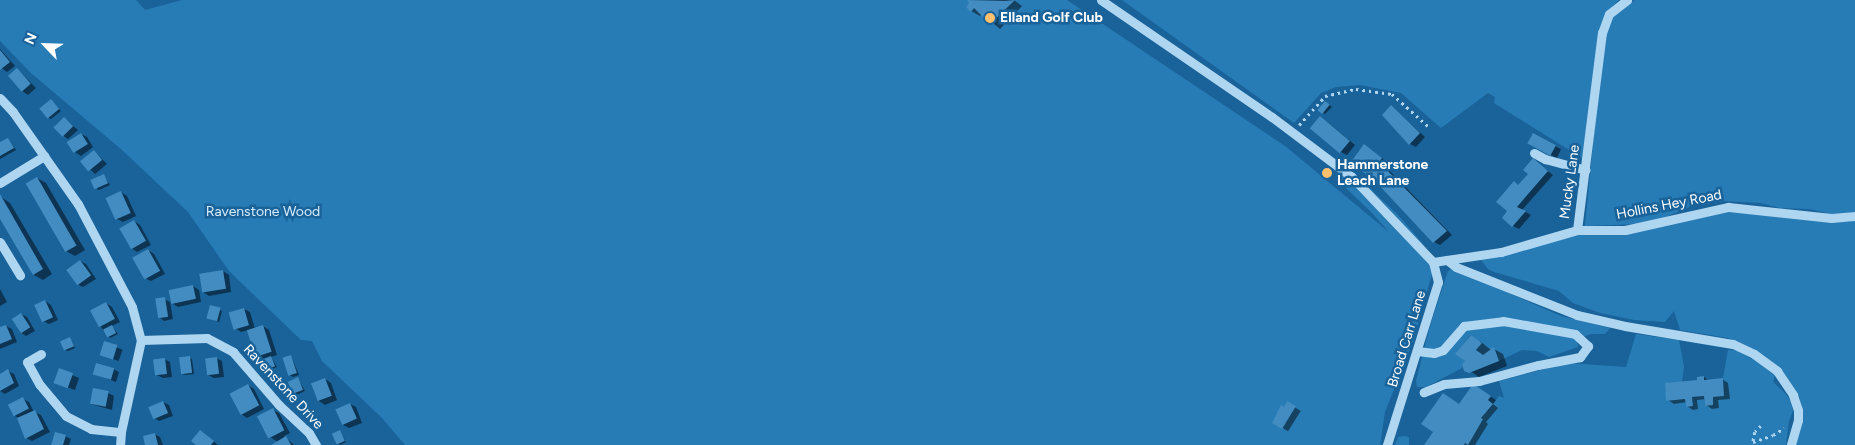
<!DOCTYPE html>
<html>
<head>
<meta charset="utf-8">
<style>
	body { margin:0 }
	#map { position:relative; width:1855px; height:445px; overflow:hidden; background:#19639a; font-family:Figtree,sans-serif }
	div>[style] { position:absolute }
	.green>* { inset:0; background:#287cb6 }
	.shadow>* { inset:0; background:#0007; transform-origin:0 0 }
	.building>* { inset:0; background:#428cc1; transform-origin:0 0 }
	.path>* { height:2.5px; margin-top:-1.25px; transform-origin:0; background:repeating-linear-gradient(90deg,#aed6f1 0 2.5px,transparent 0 6.5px) }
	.minor>* { height:9px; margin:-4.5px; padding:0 4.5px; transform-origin:4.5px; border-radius:4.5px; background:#aed6f1 }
	.dots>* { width:14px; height:14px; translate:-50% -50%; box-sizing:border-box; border:2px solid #19639a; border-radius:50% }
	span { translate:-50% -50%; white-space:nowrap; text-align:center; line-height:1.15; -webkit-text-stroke:5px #19639a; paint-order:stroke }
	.poi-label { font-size:14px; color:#fff; font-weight:700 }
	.left { translate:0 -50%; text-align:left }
	.street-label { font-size:14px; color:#fff }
	.park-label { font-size:14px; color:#d5ecfc }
	.north { position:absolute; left:20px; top:20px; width:50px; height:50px; -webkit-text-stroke:4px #19639a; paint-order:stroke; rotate:294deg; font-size:14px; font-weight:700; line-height:20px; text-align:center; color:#fff }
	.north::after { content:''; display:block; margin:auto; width:18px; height:22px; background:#fff; clip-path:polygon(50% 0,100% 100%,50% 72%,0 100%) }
</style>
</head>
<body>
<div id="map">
	<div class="green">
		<div style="clip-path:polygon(0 0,136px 0,145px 10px,182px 0,1067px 0,1285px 146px,1390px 233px,1372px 213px,1344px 186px,1339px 177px,1338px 171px,1343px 163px,1398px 215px,1423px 244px,1427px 250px,1433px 270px,1415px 336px,1385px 412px,1380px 445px,405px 445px,382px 418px,322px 361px,312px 341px,301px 340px,229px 271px,188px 212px,122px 150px,31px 73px,0 41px)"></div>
		<div style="clip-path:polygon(1122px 0,1619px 0,1608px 11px,1582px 158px,1494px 103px,1495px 97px,1488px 93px,1441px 128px,1401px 93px,1360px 85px,1336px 87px,1321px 93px,1294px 123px)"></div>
		<div style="clip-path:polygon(1635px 0,1855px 0,1855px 212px,1831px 214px,1809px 209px,1780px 208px,1760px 203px,1724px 201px,1690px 207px,1663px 218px,1641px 224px,1585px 226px,1599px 82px,1606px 29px,1612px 17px)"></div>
		<div style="clip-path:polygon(1726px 212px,1820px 220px,1847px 222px,1855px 220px,1855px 445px,1795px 445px,1801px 407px,1799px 396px,1777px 367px,1746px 346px,1728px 338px,1680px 330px,1674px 311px,1665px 322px,1634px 320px,1600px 313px,1573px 303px,1559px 291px,1494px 272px,1488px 269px,1481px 260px,1583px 234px)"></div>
		<div style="clip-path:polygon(1452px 268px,1561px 316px,1610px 328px,1605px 334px,1591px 334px,1577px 339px,1578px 347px,1549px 357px,1537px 351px,1522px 350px,1499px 361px,1494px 348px,1483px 355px,1476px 350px,1482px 343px,1470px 335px,1456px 354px,1465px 361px,1462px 368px,1426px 387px,1417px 387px,1416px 381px,1430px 326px,1448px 271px)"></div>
		<div style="clip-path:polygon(1636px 334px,1679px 340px,1684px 367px,1682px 382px,1665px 384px,1667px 401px,1685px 399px,1686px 407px,1693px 406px,1692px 397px,1704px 396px,1705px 406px,1713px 405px,1713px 397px,1724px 396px,1723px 378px,1728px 350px,1736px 350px,1765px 366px,1775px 375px,1773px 382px,1784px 392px,1791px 401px,1793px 411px,1789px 421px,1786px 445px,1464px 445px,1465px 443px,1468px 445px,1470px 441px,1486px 410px,1488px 411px,1499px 396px,1504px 398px,1499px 381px,1568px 363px,1626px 367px)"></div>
		<div style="clip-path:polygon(1404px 436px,1409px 437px,1409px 445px,1395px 445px,1398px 437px)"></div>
	</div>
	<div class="shadow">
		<div style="clip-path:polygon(968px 0,1014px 0,1022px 6px,1000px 29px,982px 14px,980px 16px,971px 11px,971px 3px)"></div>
		<div style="clip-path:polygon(0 49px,15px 66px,7px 72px,0 67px)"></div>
		<div style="clip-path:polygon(18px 70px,36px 88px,28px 95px,22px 91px)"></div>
		<div style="clip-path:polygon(51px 101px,61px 111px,51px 119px,49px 118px)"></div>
		<div style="clip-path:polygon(1328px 104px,1332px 107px,1325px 114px,1323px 113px)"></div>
		<div style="clip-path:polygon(1391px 106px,1425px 137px,1416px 147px,1410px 144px)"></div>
		<div style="clip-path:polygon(64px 118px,78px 130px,68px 139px,62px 135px)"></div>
		<div style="clip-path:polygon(1326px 121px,1355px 145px,1347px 155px,1341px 152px)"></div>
		<div style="clip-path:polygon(81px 134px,87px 137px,93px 147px,81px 156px,75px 152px,68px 143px)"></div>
		<div style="clip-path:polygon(8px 139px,16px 150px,0 159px,0 144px)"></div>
		<div style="clip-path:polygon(1555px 146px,1561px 149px,1557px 158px,1535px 147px)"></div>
		<div style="clip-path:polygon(1370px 149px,1387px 162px,1385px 166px,1452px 235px,1440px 245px,1434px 242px,1378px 182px)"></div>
		<div style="clip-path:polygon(94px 151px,107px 164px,95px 174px,82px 161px)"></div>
		<div style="clip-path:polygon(1533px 160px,1553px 175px,1522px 210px,1531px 215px,1519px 229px,1513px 226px,1509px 211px,1519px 186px,1529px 174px)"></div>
		<div style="clip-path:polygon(103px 175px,110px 185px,99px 190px,97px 189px)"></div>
		<div style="clip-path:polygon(37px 178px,46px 183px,85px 250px,75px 256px,66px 251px)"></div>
		<div style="clip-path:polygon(121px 192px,127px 196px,136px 216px,123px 222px,117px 219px)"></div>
		<div style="clip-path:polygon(1px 197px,10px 203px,52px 274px,43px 280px,34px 275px,0 216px)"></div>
		<div style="clip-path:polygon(134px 221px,140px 225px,151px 245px,137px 252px,131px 248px)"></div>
		<div style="clip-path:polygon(148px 250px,154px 254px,165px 274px,151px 281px,145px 278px)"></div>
		<div style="clip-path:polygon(80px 261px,86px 264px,96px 279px,83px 287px,77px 284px)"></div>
		<div style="clip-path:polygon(223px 271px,229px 275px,231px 292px,209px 296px,203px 292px)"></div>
		<div style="clip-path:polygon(193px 286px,199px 290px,201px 302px,178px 307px,170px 302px,173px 319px,164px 321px,159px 317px,164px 299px,172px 303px)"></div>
		<div style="clip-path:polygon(0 289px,7px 302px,0 306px)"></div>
		<div style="clip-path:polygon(45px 301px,51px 305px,58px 320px,49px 324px,43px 321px)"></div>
		<div style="clip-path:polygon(106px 303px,112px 307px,120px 322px,112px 326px,118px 334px,110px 338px,100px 326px)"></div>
		<div style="clip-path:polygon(244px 309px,250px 312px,255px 329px,263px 326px,269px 330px,277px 355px,271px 357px,277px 367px,269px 370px,266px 369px,264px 360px,257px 356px,249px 330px,241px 332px,235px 328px)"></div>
		<div style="clip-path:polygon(220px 310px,222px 311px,219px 322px,210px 319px)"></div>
		<div style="clip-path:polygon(21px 314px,27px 317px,35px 331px,26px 336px,20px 332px)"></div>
		<div style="clip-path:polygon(6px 326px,12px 329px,17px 342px,0 349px,0 328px)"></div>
		<div style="clip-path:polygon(70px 338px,75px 348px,68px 351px,65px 350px)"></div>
		<div style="clip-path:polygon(1480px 341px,1492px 351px,1494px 349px,1503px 354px,1507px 366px,1479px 377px,1464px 367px)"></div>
		<div style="left:105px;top:343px;width:19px;height:12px;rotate:21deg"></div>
		<div style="clip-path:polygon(291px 356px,299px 375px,293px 377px,290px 375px)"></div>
		<div style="clip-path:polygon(190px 358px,192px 359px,194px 374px,185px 375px,182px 374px)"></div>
		<div style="clip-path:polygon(216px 358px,222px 361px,224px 377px,214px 378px,208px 375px)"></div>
		<div style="clip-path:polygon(164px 359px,170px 362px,172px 377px,163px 378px,157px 375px)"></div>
		<div style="clip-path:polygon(113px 369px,119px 372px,116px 382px,94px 374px)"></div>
		<div style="clip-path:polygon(60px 370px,79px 378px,75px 390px,61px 385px)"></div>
		<div style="clip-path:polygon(8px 371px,14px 374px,19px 386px,5px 394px,0 391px,0 376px)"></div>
		<div style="clip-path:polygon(1704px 377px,1709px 381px,1722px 379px,1728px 383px,1730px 399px,1718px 400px,1719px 408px,1712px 409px,1706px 405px,1706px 399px,1697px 400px,1698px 409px,1693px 410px,1687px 406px,1687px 402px,1674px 404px,1668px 400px)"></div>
		<div style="clip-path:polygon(298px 379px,305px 391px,296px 395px,289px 382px)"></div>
		<div style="clip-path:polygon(325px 379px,331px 383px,337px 400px,325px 405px,319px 401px)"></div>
		<div style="clip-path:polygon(248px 385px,254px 389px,264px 409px,247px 418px,241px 414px)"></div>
		<div style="clip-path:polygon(1479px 389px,1496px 400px,1493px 404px,1498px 408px,1486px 422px,1488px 424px,1475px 445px,1426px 445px,1459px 406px)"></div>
		<div style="clip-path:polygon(108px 393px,114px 396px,112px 410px,91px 404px)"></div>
		<div style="clip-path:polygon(23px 399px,29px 402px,34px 412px,41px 415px,50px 432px,32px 441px,26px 438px,18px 418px,15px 416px)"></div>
		<div style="clip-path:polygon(163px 402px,169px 405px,173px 416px,159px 421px,153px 417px)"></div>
		<div style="left:1288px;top:403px;width:15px;height:24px;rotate:32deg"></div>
		<div style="clip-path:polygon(350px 404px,356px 407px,362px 423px,349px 428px,343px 425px)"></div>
		<div style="clip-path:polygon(273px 410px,279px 413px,290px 433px,284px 436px,294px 445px,274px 445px,278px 442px,270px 437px)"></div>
		<div style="clip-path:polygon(340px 432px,346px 442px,340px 445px,338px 443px)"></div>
		<div style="clip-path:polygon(154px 434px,160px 437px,163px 445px,147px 445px)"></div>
		<div style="clip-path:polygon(206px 435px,218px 445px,198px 445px)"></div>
		<div style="clip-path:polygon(65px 436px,71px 439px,69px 445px,53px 445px)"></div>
	</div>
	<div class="building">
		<div style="clip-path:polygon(967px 0,1005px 1px,1015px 0,990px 24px,974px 8px,971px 12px,966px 7px,969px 3px)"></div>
		<div style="clip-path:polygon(0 50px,10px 62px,0 70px)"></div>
		<div style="left:17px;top:68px;width:21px;height:12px;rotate:49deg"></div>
		<div style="left:51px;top:99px;width:13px;height:15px;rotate:51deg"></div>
		<div style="left:1325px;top:101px;width:6px;height:12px;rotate:39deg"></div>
		<div style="clip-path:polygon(1391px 105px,1420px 133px,1409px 145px,1382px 115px)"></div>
		<div style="left:1320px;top:116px;width:39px;height:16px;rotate:40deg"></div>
		<div style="left:64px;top:117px;width:13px;height:15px;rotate:45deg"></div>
		<div style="left:81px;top:133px;width:13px;height:17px;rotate:58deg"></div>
		<div style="left:1533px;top:133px;width:26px;height:12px;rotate:28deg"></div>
		<div style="clip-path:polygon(8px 138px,14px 148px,0 156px,0 142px)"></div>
		<div style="clip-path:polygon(1364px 144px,1382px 158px,1379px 162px,1447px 231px,1433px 243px,1377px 183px,1351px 162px)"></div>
		<div style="left:94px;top:150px;width:13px;height:18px;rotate:51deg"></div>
		<div style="clip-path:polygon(1533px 158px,1548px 171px,1517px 207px,1526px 211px,1512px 227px,1502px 218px,1507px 211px,1496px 202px,1514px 181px,1518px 185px,1528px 174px,1523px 170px)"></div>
		<div style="left:104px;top:174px;width:10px;height:15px;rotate:66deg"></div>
		<div style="left:37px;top:177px;width:79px;height:13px;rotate:60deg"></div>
		<div style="left:121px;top:191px;width:24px;height:17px;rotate:66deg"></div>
		<div style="clip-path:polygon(0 194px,43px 269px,33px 275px,0 219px)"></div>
		<div style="left:134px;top:220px;width:24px;height:17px;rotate:60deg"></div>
		<div style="left:148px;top:249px;width:25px;height:18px;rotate:61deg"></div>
		<div style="left:80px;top:260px;width:19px;height:17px;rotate:54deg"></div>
		<div style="left:223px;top:270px;width:19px;height:24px;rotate:81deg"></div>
		<div style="left:193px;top:285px;width:14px;height:25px;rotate:78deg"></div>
		<div style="left:165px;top:297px;width:20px;height:10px;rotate:81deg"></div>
		<div style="left:45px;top:300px;width:19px;height:12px;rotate:65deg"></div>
		<div style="left:106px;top:302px;width:19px;height:18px;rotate:62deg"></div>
		<div style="left:210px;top:305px;width:11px;height:14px;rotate:15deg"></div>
		<div style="left:244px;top:308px;width:18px;height:16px;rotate:74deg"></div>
		<div style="left:21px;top:313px;width:17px;height:11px;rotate:57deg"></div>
		<div style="clip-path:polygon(6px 325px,12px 339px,0 344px,0 327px)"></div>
		<div style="left:112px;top:325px;width:9px;height:10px;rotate:63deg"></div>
		<div style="left:263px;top:325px;width:28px;height:17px;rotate:72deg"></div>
		<div style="clip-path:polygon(1471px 335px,1482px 343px,1476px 350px,1483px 355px,1494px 347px,1499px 361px,1469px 373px,1464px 371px,1462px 364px,1465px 361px,1455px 354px)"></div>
		<div style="left:70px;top:337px;width:10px;height:11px;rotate:66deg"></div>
		<div style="left:104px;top:341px;width:14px;height:15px;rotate:17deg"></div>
		<div style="left:291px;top:355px;width:19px;height:9px;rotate:72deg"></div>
		<div style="left:190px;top:356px;width:17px;height:11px;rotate:83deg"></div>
		<div style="left:271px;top:356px;width:11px;height:11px;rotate:68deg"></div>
		<div style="left:217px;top:357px;width:17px;height:12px;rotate:83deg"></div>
		<div style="left:165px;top:358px;width:16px;height:12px;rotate:83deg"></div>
		<div style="left:96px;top:363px;width:19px;height:12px;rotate:16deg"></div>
		<div style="left:59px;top:368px;width:15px;height:16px;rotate:20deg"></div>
		<div style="clip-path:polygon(8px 369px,14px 383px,0 391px,0 374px)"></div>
		<div style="clip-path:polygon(1704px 376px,1704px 380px,1723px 378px,1724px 396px,1713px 397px,1713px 405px,1705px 406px,1704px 396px,1692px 397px,1693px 406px,1686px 407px,1685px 399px,1666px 401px,1665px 383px,1697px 380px,1697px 377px)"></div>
		<div style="clip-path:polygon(298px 377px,303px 390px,292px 394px,288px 382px)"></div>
		<div style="left:325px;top:378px;width:19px;height:15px;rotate:69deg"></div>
		<div style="left:248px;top:384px;width:24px;height:21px;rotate:62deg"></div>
		<div style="clip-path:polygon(1473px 384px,1491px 396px,1488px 400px,1493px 404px,1481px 418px,1483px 419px,1468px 445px,1465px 443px,1464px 445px,1424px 445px,1433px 432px,1421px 424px,1443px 393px,1459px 404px)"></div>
		<div style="left:93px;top:388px;width:16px;height:16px;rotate:11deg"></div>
		<div style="left:23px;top:397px;width:13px;height:17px;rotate:63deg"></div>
		<div style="left:163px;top:401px;width:13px;height:16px;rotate:67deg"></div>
		<div style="clip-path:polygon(1287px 401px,1296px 406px,1282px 429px,1272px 423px,1281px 405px,1284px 407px)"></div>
		<div style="left:350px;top:403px;width:17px;height:16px;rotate:66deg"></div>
		<div style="left:273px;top:408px;width:25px;height:18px;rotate:63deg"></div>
		<div style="clip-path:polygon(35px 410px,44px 429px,25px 439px,17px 418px)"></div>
		<div style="clip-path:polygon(200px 430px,214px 441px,211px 445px,196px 445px,191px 441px)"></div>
		<div style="left:340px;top:430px;width:12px;height:9px;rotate:66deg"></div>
		<div style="clip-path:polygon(55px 432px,66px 435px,63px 445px,51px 445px)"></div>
		<div style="clip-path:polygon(155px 433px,158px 445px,145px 445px,143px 436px)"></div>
		<div style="clip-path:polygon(286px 436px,291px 445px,271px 445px)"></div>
	</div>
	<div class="path">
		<div style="left:1299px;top:125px;width:39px;rotate:-48deg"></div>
		<div style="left:1325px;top:96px;width:32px;rotate:-13deg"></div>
		<div style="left:1356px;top:89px;width:36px;rotate:8deg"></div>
		<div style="left:1392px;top:94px;width:48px;rotate:41.6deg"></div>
		<div style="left:1761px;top:426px;width:8px;rotate:135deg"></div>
		<div style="left:1755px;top:432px;width:10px;rotate:101deg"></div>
		<div style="left:1753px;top:442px;width:21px;rotate:-19deg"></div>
		<div style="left:1773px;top:435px;width:13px;rotate:-32deg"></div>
	</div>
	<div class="minor">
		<div style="left:1101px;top:0;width:207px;rotate:34.4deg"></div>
		<div style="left:1272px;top:117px;width:100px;rotate:36.9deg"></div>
		<div style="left:1352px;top:177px;width:117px;rotate:46.4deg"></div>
		<div style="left:1433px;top:262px;width:21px;rotate:76deg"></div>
		<div style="left:1438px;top:282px;width:171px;rotate:107.4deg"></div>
		<div style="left:0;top:98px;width:19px;rotate:47deg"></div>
		<div style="left:13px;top:112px;width:113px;rotate:54.8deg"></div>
		<div style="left:78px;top:204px;width:116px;rotate:62.3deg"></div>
		<div style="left:132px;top:307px;width:34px;rotate:75deg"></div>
		<div style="left:141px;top:340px;width:94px;rotate:102.3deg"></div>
		<div style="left:121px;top:432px;width:13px;rotate:94deg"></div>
		<div style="left:1534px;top:153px;width:13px;rotate:29deg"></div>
		<div style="left:1545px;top:159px;width:42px;rotate:15deg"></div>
		<div style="left:0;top:183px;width:52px;rotate:-31.5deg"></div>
		<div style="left:1577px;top:230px;width:48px"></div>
		<div style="left:1625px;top:230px;width:106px;rotate:-12.6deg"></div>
		<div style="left:1728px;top:207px;width:104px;rotate:6.1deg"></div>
		<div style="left:1831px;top:218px;width:24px;rotate:-5deg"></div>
		<div style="left:0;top:242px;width:39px;rotate:59deg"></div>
		<div style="left:1447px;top:260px;width:11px;rotate:38deg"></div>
		<div style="left:1456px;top:267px;width:130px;rotate:21.6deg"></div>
		<div style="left:1577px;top:315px;width:49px;rotate:12.9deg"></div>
		<div style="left:1625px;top:326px;width:109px;rotate:9.5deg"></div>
		<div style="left:1733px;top:344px;width:23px;rotate:25deg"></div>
		<div style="left:1754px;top:354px;width:29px;rotate:36deg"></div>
		<div style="left:1777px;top:371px;width:29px;rotate:56deg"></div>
		<div style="left:1793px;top:395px;width:16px;rotate:72deg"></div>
		<div style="left:1798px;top:410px;width:10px;rotate:90deg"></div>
		<div style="left:1798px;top:420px;width:26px;rotate:106deg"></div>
		<div style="left:1433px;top:262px;width:69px;rotate:-8.4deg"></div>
		<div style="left:1501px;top:252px;width:79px;rotate:-16.1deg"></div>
		<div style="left:1577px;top:230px;width:199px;rotate:-82.8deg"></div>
		<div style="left:1602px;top:33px;width:20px;rotate:-70deg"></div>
		<div style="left:1609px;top:14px;width:23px;rotate:-38deg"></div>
		<div style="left:141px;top:340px;width:66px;rotate:-1.7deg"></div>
		<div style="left:207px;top:338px;width:30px;rotate:28deg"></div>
		<div style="left:233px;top:352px;width:70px;rotate:49deg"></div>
		<div style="left:279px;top:405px;width:41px;rotate:43deg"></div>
		<div style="left:309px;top:433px;width:14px;rotate:60deg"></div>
		<div style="left:1417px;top:351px;width:17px;rotate:7deg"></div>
		<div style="left:1434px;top:353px;width:9px;rotate:-18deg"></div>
		<div style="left:1443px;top:350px;width:32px;rotate:-49deg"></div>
		<div style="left:1464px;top:326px;width:39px;rotate:-7deg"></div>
		<div style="left:1503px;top:321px;width:73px;rotate:10.2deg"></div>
		<div style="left:1575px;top:334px;width:18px;rotate:43deg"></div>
		<div style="left:1588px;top:346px;width:14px;rotate:126deg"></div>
		<div style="left:1580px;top:357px;width:43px;rotate:169.2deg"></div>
		<div style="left:1538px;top:365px;width:61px;rotate:164.8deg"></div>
		<div style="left:1479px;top:381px;width:35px;rotate:175deg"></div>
		<div style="left:1444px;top:384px;width:22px;rotate:158deg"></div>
		<div style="left:41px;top:354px;width:16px;rotate:150deg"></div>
		<div style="left:27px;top:362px;width:26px;rotate:61deg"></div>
		<div style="left:40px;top:385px;width:40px;rotate:50deg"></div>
		<div style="left:66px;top:416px;width:28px;rotate:27deg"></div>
		<div style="left:91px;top:429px;width:30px;rotate:6deg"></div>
	</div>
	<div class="dots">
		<div style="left:990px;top:18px;background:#ffc16e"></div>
		<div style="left:1327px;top:173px;background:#ffc16e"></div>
	</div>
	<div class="poi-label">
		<span class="left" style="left:1000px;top:18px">Elland Golf Club</span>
		<span class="left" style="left:1337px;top:173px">Hammerstone<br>Leach Lane</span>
	</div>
	<div class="street-label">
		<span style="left:1570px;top:182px;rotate:-82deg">Mucky Lane</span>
		<span style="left:1669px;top:205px;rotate:-11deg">Hollins Hey Road</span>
		<span style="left:1407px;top:339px;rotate:-73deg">Broad Carr Lane</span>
		<span style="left:283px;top:387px;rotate:47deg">Ravenstone Drive</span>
	</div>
	<div class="park-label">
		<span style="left:263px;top:212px">Ravenstone Wood</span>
	</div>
	<div class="north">N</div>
</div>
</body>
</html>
